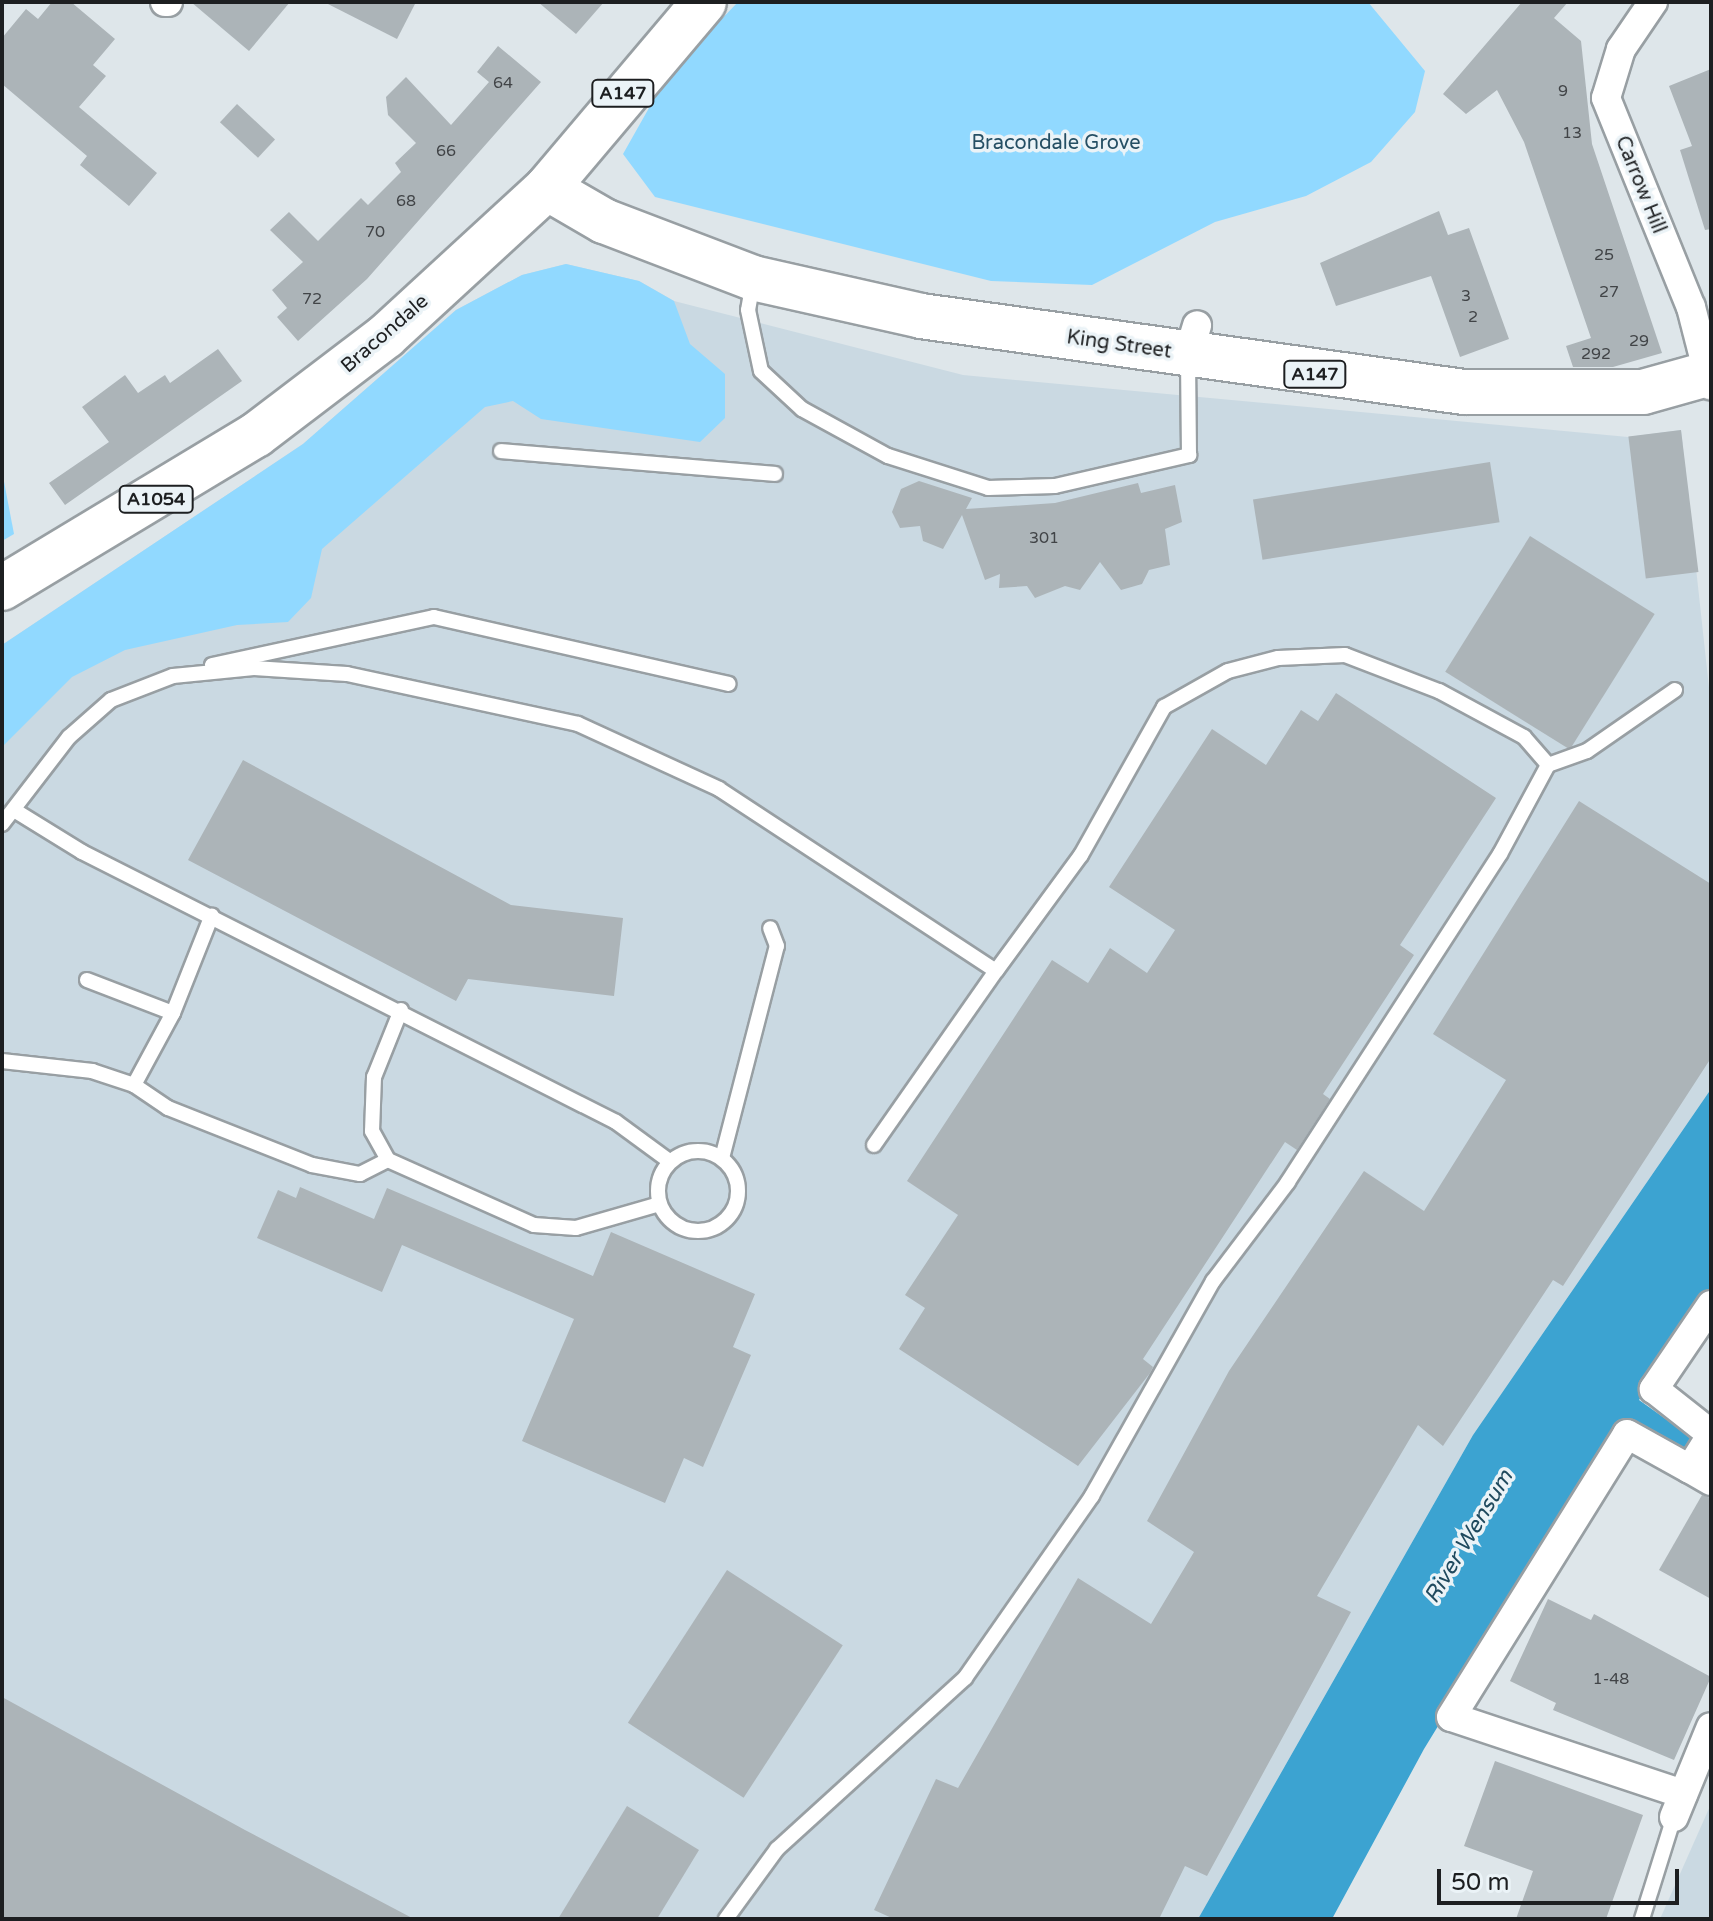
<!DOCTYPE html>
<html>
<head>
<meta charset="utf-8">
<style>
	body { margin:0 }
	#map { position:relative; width:1713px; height:1921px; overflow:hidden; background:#dee6ea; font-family:"Varela Round",sans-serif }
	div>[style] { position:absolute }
	.built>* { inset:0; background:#cad9e2 }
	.green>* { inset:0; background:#91d9ff }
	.water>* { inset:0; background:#3ca3d1 }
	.building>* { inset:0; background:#acb4b8; transform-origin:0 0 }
	.roads { filter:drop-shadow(2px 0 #989fa3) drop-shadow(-2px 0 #989fa3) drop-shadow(0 2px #989fa3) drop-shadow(0 -2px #989fa3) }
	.lane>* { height:14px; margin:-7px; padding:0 7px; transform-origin:7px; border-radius:7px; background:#fff }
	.lane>.ring { margin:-7px; padding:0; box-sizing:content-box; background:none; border:14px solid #fff; border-radius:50% }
	.street>* { height:28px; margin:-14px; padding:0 14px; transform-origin:14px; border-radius:14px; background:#fff }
	.primary>* { height:44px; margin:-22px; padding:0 22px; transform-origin:22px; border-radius:22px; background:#fff }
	span { translate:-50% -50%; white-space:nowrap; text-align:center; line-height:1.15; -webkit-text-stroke:7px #ebf3f7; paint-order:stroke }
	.number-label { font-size:16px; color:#414447 }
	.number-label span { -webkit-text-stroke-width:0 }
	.shield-label span { padding:2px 6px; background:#ebf3f7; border:2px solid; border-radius:6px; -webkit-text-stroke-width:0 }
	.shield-label { font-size:18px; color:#1d1f21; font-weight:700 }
	.park-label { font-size:20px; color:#254f64 }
	.street-label { font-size:20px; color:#1d1f21 }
	.water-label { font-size:22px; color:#204a5e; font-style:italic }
	.frame { position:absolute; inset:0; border:4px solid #1d1f21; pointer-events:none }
	.scale { position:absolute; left:1437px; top:1869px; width:242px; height:36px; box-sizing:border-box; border:4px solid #1d1f21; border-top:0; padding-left:10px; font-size:24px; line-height:28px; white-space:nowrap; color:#1d1f21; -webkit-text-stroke:6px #ebf3f7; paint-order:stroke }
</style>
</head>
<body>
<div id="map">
	<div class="built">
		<div style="clip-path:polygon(566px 264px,639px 281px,674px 301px,963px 375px,1628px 437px,1681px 430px,1711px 706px,1711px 1089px,1473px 1435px,1198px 1919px,2px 1919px,2px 645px,303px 444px,456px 310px,522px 275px)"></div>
		<div style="clip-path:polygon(1711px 1804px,1711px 1919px,1660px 1919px)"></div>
	</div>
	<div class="green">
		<div style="clip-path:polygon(738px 2px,1368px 2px,1425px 71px,1415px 112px,1371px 162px,1306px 196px,1215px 222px,1092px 285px,991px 281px,655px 197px,623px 154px,667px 76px)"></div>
		<div style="clip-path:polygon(566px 264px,639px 281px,674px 301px,690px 344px,725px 374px,725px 418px,700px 442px,541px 419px,513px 401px,485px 407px,322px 549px,311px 598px,288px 622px,237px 625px,125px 650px,72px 677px,2px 747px,2px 645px,303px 444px,456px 310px,522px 275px)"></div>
		<div style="clip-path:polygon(2px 471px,14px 534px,2px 541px)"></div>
	</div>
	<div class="water">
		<div style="clip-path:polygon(1711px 1089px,1711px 1293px,1639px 1400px,1691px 1437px,1683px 1452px,1624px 1422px,1424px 1749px,1332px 1919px,1198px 1919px,1473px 1435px)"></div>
	</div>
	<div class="building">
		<div style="clip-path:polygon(52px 2px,71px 2px,115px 39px,93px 65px,106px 76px,79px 107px,157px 173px,129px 206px,80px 165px,87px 156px,2px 84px,2px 38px,26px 9px,38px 19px)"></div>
		<div style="clip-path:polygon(191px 2px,290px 2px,249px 51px)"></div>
		<div style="clip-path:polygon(324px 2px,416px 2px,397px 39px)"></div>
		<div style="clip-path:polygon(538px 2px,604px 2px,576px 34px)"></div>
		<div style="clip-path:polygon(1522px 2px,1568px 2px,1554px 18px,1581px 41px,1592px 144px,1662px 353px,1613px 367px,1573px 367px,1566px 346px,1591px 338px,1524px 142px,1497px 90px,1466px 114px,1443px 94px)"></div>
		<div style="clip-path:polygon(498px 46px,541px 82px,367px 279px,298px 341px,277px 317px,287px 308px,272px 290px,303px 262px,270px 230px,289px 212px,318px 241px,361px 198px,368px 205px,401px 172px,395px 163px,416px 143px,388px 115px,386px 97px,406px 77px,451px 125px,489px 82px,477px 72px)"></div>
		<div style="clip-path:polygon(1711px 69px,1711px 229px,1705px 230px,1680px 150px,1692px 146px,1669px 86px)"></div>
		<div style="left:237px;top:104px;width:52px;height:25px;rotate:43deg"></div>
		<div style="clip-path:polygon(1439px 211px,1448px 235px,1469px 228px,1509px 339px,1460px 357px,1431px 276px,1336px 306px,1320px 263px)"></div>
		<div style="clip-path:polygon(218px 349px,242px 381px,65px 505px,49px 483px,109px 442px,82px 407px,125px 375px,138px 393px,165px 375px,170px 383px)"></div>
		<div style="left:1681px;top:430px;width:143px;height:53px;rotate:83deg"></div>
		<div style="left:1490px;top:462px;width:61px;height:240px;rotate:81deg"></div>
		<div style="clip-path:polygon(919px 481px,972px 498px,966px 509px,1055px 503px,1138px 483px,1141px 493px,1175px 485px,1182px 522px,1165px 529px,1170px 565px,1149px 570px,1142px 584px,1121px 590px,1100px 562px,1080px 590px,1065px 586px,1035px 598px,1027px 586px,999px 588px,1000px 574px,985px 580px,962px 515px,943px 549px,923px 541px,920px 526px,900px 528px,892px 512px,901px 489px)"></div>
		<div style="left:1530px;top:536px;width:147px;height:160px;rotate:32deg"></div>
		<div style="clip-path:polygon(1336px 693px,1496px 798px,1400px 945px,1414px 955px,1323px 1094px,1330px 1099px,1297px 1150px,1285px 1142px,1143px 1359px,1153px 1367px,1150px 1373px,1078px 1466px,899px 1349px,925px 1308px,905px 1295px,958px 1215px,907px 1181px,1052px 960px,1088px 983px,1110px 948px,1147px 973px,1175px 930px,1109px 887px,1212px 729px,1266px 765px,1301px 710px,1318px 721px)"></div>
		<div style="clip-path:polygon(243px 760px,511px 905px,623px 918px,614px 996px,468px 979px,456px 1001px,188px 860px)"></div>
		<div style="clip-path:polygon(1579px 801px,1711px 884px,1711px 1058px,1563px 1286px,1553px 1280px,1443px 1446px,1418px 1425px,1317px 1596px,1351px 1612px,1207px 1876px,1185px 1866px,1159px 1919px,894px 1919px,874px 1910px,936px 1779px,958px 1788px,1078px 1578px,1151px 1624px,1194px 1552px,1147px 1521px,1229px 1371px,1364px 1171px,1424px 1211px,1506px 1080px,1433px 1034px)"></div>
		<div style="clip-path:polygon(300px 1187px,374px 1219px,387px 1188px,593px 1276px,611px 1232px,755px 1294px,733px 1347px,751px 1355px,703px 1467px,684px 1458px,665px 1503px,522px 1441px,574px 1319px,402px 1245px,382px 1292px,257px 1238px,278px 1190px,296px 1198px)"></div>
		<div style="clip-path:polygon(1702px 1495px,1711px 1498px,1711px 1599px,1659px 1570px)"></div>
		<div style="left:727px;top:1570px;width:138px;height:182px;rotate:33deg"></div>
		<div style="clip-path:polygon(1548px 1599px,1591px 1620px,1594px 1614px,1711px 1677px,1674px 1760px,1553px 1710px,1556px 1703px,1510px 1681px)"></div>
		<div style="clip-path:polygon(2px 1697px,245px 1830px,414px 1919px,2px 1919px)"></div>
		<div style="clip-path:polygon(1495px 1761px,1643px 1815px,1606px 1919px,1516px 1919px,1533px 1871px,1464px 1846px)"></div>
		<div style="clip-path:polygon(627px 1806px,699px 1850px,657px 1919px,558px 1919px)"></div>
	</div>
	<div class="roads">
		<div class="lane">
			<div style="left:753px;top:282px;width:28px;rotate:100deg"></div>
			<div style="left:748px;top:310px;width:62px;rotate:78deg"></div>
			<div style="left:761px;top:371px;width:56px;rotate:42.8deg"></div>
			<div style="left:802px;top:409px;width:98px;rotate:28.7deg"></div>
			<div style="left:888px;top:456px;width:105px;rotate:17.7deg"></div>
			<div style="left:988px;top:488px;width:67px;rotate:-1.7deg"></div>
			<div style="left:1055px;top:486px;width:138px;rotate:-13deg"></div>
			<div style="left:1189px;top:455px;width:96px;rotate:-90.6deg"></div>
			<div style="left:501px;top:451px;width:275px;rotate:4.8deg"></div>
			<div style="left:212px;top:665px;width:227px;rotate:-12.2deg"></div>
			<div style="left:434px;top:617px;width:302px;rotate:12.8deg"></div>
			<div style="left:1548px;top:765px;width:41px;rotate:-19.7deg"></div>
			<div style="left:1587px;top:751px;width:107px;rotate:-34.7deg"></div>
			<div style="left:14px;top:810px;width:80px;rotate:31.7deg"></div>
			<div style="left:82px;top:852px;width:598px;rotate:26.82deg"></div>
			<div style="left:616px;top:1122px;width:66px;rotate:36.3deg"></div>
			<div style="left:2px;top:824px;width:110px;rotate:-52.4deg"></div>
			<div style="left:69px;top:737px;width:56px;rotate:-41.4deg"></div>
			<div style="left:111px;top:700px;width:66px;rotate:-21.2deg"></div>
			<div style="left:173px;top:676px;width:81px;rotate:-5.6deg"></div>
			<div style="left:254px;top:668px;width:93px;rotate:3.7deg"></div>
			<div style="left:347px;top:674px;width:236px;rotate:12.2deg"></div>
			<div style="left:578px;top:724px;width:155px;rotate:24.7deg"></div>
			<div style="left:719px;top:789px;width:331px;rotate:33.3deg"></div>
			<div style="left:996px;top:971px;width:144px;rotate:-53.8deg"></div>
			<div style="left:1081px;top:855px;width:170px;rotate:-60.7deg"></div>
			<div style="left:1164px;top:707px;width:73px;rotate:-29.4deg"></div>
			<div style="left:1228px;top:671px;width:52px;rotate:-14.6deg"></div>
			<div style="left:1278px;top:658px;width:67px;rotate:-2.6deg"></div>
			<div style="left:1345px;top:655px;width:101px;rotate:21deg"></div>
			<div style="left:1439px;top:691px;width:97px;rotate:28.4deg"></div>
			<div style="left:1524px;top:737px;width:37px;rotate:49deg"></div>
			<div style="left:1548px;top:765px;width:101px;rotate:118.3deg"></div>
			<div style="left:1500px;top:854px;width:391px;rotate:122.9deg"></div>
			<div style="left:1288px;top:1182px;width:124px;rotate:127.1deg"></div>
			<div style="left:1213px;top:1281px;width:247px;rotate:119.4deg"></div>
			<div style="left:1092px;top:1496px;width:222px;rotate:124.9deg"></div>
			<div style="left:965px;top:1678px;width:254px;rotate:137.7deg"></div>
			<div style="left:777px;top:1849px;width:87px;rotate:126.1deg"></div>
			<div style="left:87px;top:980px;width:92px;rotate:21deg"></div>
			<div style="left:173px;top:1013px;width:105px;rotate:-68.3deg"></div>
			<div style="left:401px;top:1010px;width:72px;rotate:111.9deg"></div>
			<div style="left:374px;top:1077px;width:54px;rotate:92.1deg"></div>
			<div style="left:372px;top:1131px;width:33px;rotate:61deg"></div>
			<div style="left:388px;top:1160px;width:160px;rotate:24deg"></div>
			<div style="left:534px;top:1225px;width:42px;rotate:4.1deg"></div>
			<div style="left:576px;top:1228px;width:86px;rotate:-16.1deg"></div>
			<div style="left:2px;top:1061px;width:91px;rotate:6.3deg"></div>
			<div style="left:92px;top:1071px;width:44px;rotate:18.4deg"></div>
			<div style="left:134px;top:1085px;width:82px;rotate:-61.6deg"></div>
			<div style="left:134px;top:1085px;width:41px;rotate:34.1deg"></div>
			<div style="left:168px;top:1108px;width:155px;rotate:21.6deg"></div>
			<div style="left:312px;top:1165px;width:49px;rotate:10.6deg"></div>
			<div style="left:360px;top:1174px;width:31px;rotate:-27deg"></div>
			<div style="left:874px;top:1145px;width:213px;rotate:-55deg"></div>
			<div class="ring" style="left:658px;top:1151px;width:66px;height:66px"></div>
			<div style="left:722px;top:1158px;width:219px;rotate:-75.5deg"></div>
			<div style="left:777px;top:946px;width:19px;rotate:-111deg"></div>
			<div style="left:1642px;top:1919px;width:107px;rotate:-72.6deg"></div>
		</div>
		<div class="street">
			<div style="left:165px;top:2px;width:3px"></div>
			<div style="left:1653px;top:2px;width:57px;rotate:124.2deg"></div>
			<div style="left:1621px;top:49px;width:51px;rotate:107deg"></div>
			<div style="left:1606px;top:98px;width:226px;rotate:67.9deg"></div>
			<div style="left:1691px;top:307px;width:81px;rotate:75.6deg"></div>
			<div style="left:1188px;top:355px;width:31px;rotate:-73deg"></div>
			<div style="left:1711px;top:1305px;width:102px;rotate:124.2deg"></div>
			<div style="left:1654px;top:1389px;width:73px;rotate:38.3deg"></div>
			<div style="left:1690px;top:1469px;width:24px;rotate:30deg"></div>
			<div style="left:1683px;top:1794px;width:244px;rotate:-161.6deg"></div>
			<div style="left:1451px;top:1717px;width:333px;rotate:-58.1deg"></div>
			<div style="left:1627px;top:1434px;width:72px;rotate:29.1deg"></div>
			<div style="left:1690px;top:1469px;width:40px;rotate:-58deg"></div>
			<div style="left:1674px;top:1817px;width:97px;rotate:-67.7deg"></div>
		</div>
		<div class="primary">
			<div style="left:547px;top:188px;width:66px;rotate:30.1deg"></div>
			<div style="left:604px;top:221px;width:160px;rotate:20.9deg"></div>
			<div style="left:753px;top:278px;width:172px;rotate:12.7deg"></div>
			<div style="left:921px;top:316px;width:548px;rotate:7.97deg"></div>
			<div style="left:1464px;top:392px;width:179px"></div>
			<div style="left:1643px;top:392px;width:71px;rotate:-15.6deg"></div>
			<div style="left:2px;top:588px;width:297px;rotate:-31.1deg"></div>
			<div style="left:256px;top:435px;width:163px;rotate:-37.3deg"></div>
			<div style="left:386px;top:336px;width:219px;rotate:-42.6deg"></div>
			<div style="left:547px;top:188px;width:243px;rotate:-49.8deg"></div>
		</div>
	</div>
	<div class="number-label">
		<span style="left:503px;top:83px">64</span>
		<span style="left:1563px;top:91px">9</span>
		<span style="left:1572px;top:133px">13</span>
		<span style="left:446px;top:151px">66</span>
		<span style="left:406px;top:201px">68</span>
		<span style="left:375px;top:232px">70</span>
		<span style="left:1604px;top:255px">25</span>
		<span style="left:1609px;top:292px">27</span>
		<span style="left:1466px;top:296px">3</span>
		<span style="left:312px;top:299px">72</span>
		<span style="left:1473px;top:317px">2</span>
		<span style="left:1639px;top:341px">29</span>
		<span style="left:1596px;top:354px">292</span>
		<span style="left:1044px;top:538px">301</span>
		<span style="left:1611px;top:1679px">1-48</span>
	</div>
	<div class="shield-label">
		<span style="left:623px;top:93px">A147</span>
		<span style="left:1315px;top:374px">A147</span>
		<span style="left:156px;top:499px">A1054</span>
	</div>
	<div class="park-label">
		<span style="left:1056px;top:143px">Bracondale Grove</span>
	</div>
	<div class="street-label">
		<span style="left:1640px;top:185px;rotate:68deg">Carrow Hill</span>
		<span style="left:385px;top:334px;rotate:-41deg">Bracondale</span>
		<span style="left:1119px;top:345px;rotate:8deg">King Street</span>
	</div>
	<div class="water-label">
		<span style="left:1469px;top:1537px;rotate:-59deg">River Wensum</span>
	</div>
	<div class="frame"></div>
	<div class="scale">50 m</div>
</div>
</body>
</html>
